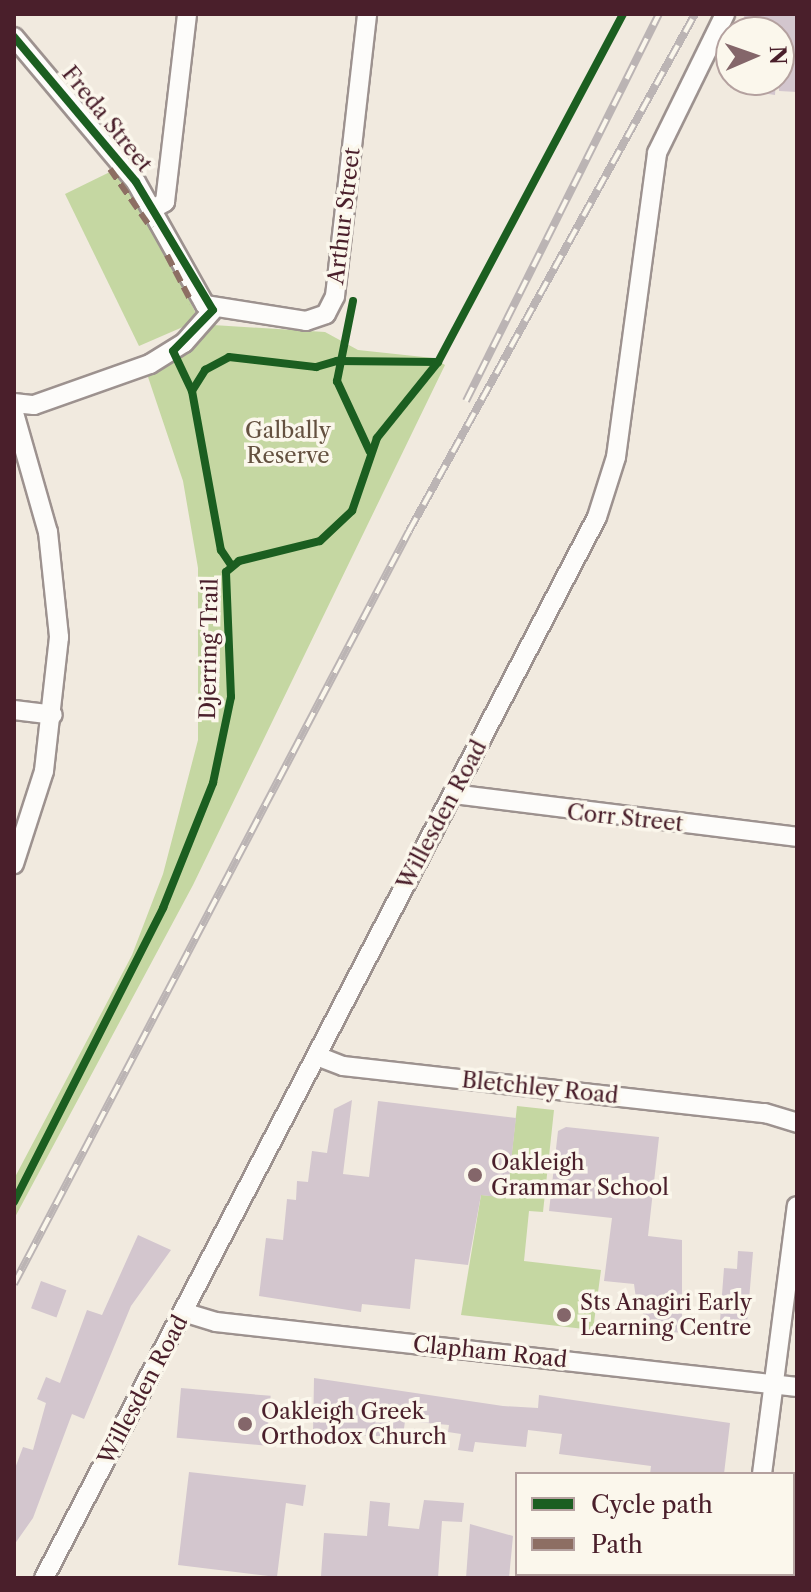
<!DOCTYPE html>
<html>
<head>
<meta charset="utf-8">
<style>
	body { margin:0 }
	#map { position:relative; width:811px; height:1592px; overflow:hidden; background:#f1eadf; font-family:"Libre Caslon Text",serif }
	div>[style] { position:absolute }
	.green>* { inset:0; background:#c5d7a2 }
	.building>* { inset:0; background:#d3c6ce; transform-origin:0 0 }
	.roads { filter:drop-shadow(2px 0 #9d928f) drop-shadow(-2px 0 #9d928f) drop-shadow(0 2px #9d928f) drop-shadow(0 -2px #9d928f) }
	.minor>* { height:18px; margin:-9px; padding:0 9px; transform-origin:9px; border-radius:9px; background:#fdfcfa }
	.rail>* { height:8px; margin-top:-4px; transform-origin:0; background:repeating-linear-gradient(90deg,#fbf7ec 0 15px,#bbb4b4 0 30px); box-sizing:border-box; border-block:2px solid #bbb4b4 }
	.quiet>* { height:6px; margin-top:-3px; transform-origin:0; background:repeating-linear-gradient(90deg,#8d6e63 0 12px,transparent 0 18px) }
	.cycleway>* { height:8px; margin:-4px; padding:0 4px; transform-origin:4px; border-radius:4px; background:#1b5e20 }
	.dots>* { width:22px; height:22px; translate:-50% -50%; box-sizing:border-box; border:4px solid #fbf7ec; border-radius:50% }
	span { translate:-50% -50%; white-space:nowrap; text-align:center; line-height:1.15; -webkit-text-stroke:7px #fbf7ec; paint-order:stroke }
	.street-label { font-size:22px; color:#4a1f2b }
	.park-label { font-size:22px; color:#645140 }
	.poi-label { font-size:22px; color:#4a1f2b }
	.left { translate:0 -50%; text-align:left }
	.frame { position:absolute; inset:0; border:16px solid #4a1f2b; pointer-events:none }
	.legend { position:absolute; left:515px; top:1472px; width:280px; height:104px; box-sizing:border-box; background:#fbf7ec; border:2px solid #b4a19f; margin:0; padding:10px 14px; list-style:none; font-size:24px; color:#4a1f2b }
	.legend li { display:flex; align-items:center; gap:16px; height:40px }
	.legend b { width:40px; border:2px solid #b4a19f }
	.north { position:absolute; left:715px; top:16px; width:80px; height:80px; box-sizing:border-box; background:#fbf7ec; border:2px solid #b4a19f; border-radius:50%; rotate:88deg; font-size:22px; font-weight:700; line-height:32px; text-align:center; color:#4a1f2b }
	.north::after { content:''; display:block; margin:auto; width:28px; height:36px; background:#84666a; clip-path:polygon(50% 0,100% 100%,50% 72%,0 100%) }
</style>
</head>
<body>
<div id="map">
	<div class="green">
		<div style="clip-path:polygon(114px 170px,158px 235px,199px 320px,139px 346px,65px 194px)"></div>
		<div style="clip-path:polygon(213px 325px,325px 332px,358px 350px,433px 358px,445px 365px,193px 885px,14px 1219px,14px 1179px,132px 955px,163px 874px,198px 740px,198px 568px,183px 481px,148px 377px)"></div>
		<div style="clip-path:polygon(517px 1106px,554px 1110px,543px 1212px,529px 1211px,524px 1261px,601px 1270px,593px 1330px,461px 1315px,481px 1195px,507px 1197px)"></div>
	</div>
	<div class="building">
		<div style="clip-path:polygon(745px 14px,797px 14px,797px 92px,779px 91px,779px 32px,739px 32px)"></div>
		<div style="clip-path:polygon(731px 80px,776px 80px,775px 95px,730px 88px)"></div>
		<div style="clip-path:polygon(352px 1100px,343px 1174px,369px 1177px,378px 1101px,516px 1118px,507px 1198px,481px 1195px,468px 1265px,415px 1259px,410px 1309px,362px 1304px,361px 1312px,259px 1296px,266px 1238px,283px 1240px,287px 1199px,296px 1200px,297px 1181px,308px 1182px,312px 1151px,327px 1153px,334px 1109px)"></div>
		<div style="clip-path:polygon(566px 1127px,659px 1137px,648px 1236px,682px 1240px,682px 1333px,656px 1330px,637px 1306px,634px 1284px,604px 1281px,612px 1218px,549px 1211px,558px 1131px)"></div>
		<div style="clip-path:polygon(138px 1235px,171px 1250px,131px 1306px,84px 1419px,72px 1414px,33px 1518px,14px 1545px,14px 1471px,23px 1447px,33px 1450px,46px 1403px,37px 1399px,46px 1377px,60px 1383px,87px 1310px,102px 1315px)"></div>
		<div style="clip-path:polygon(738px 1251px,753px 1252px,746px 1336px,719px 1334px,724px 1268px,737px 1269px)"></div>
		<div style="left:41px;top:1281px;width:27px;height:29px;rotate:20deg"></div>
		<div style="clip-path:polygon(314px 1378px,503px 1406px,538px 1408px,539px 1395px,730px 1423px,724px 1474px,650px 1474px,651px 1466px,559px 1454px,562px 1434px,528px 1430px,526px 1447px,475px 1442px,473px 1452px,458px 1450px,461px 1434px,448px 1432px,449px 1425px,405px 1421px,403px 1436px,313px 1436px)"></div>
		<div style="left:181px;top:1388px;width:90px;height:50px;rotate:5deg"></div>
		<div style="clip-path:polygon(189px 1472px,306px 1485px,303px 1506px,286px 1503px,277px 1577px,178px 1565px)"></div>
		<div style="clip-path:polygon(424px 1500px,464px 1503px,462px 1522px,442px 1521px,438px 1578px,321px 1576px,324px 1533px,367px 1536px,370px 1501px,390px 1503px,388px 1526px,419px 1529px)"></div>
		<div style="clip-path:polygon(470px 1524px,513px 1536px,509px 1578px,466px 1578px)"></div>
	</div>
	<div class="roads">
		<div class="minor">
			<div style="left:14px;top:37px;width:189px;rotate:49.9deg"></div>
			<div style="left:136px;top:182px;width:141px;rotate:60.7deg"></div>
			<div style="left:205px;top:305px;width:102px;rotate:9deg"></div>
			<div style="left:306px;top:321px;width:21px;rotate:-19deg"></div>
			<div style="left:326px;top:314px;width:20px;rotate:-63deg"></div>
			<div style="left:335px;top:296px;width:284px;rotate:-83.5deg"></div>
			<div style="left:153px;top:209px;width:14px;rotate:-30deg"></div>
			<div style="left:165px;top:202px;width:189px;rotate:-83.3deg"></div>
			<div style="left:14px;top:403px;width:20px;rotate:6deg"></div>
			<div style="left:34px;top:405px;width:123px;rotate:-19.5deg"></div>
			<div style="left:150px;top:364px;width:40px;rotate:-32deg"></div>
			<div style="left:184px;top:343px;width:44px;rotate:-48.7deg"></div>
			<div style="left:14px;top:413px;width:124px;rotate:74.1deg"></div>
			<div style="left:48px;top:532px;width:106px;rotate:84deg"></div>
			<div style="left:59px;top:637px;width:135px;rotate:96.4deg"></div>
			<div style="left:44px;top:771px;width:98px;rotate:107.9deg"></div>
			<div style="left:14px;top:710px;width:39px;rotate:7deg"></div>
			<div style="left:453px;top:794px;width:347px;rotate:7.1deg"></div>
			<div style="left:317px;top:1056px;width:28px;rotate:21deg"></div>
			<div style="left:343px;top:1066px;width:425px;rotate:6.4deg"></div>
			<div style="left:765px;top:1113px;width:34px;rotate:17deg"></div>
			<div style="left:183px;top:1312px;width:34px;rotate:17deg"></div>
			<div style="left:216px;top:1322px;width:585px;rotate:6.38deg"></div>
			<div style="left:762px;top:1474px;width:270px;rotate:-82.6deg"></div>
			<div style="left:44px;top:1578px;width:1196px;rotate:-62.47deg"></div>
			<div style="left:597px;top:517px;width:63px;rotate:-72.4deg"></div>
			<div style="left:616px;top:457px;width:307px;rotate:-82.3deg"></div>
			<div style="left:657px;top:153px;width:155px;rotate:-63.9deg"></div>
			<div style="left:751px;top:1578px;width:4px;rotate:-90deg"></div>
		</div>
	</div>
	<div class="rail">
		<div style="left:466px;top:401px;width:432px;rotate:-63.5deg"></div>
		<div style="left:14px;top:1284px;width:850px;rotate:-62.32deg"></div>
		<div style="left:409px;top:531px;width:591px;rotate:-61.05deg"></div>
	</div>
	<div class="quiet">
		<div style="left:110px;top:169px;width:72px;rotate:55.2deg"></div>
		<div style="left:167px;top:255px;width:54px;rotate:62.5deg"></div>
	</div>
	<div class="cycleway">
		<div style="left:14px;top:37px;width:189px;rotate:49.9deg"></div>
		<div style="left:136px;top:182px;width:149px;rotate:59deg"></div>
		<div style="left:213px;top:310px;width:57px;rotate:134.3deg"></div>
		<div style="left:173px;top:351px;width:44px;rotate:64.6deg"></div>
		<div style="left:192px;top:391px;width:162px;rotate:79.7deg"></div>
		<div style="left:221px;top:550px;width:18px;rotate:56deg"></div>
		<div style="left:353px;top:301px;width:82px;rotate:101.3deg"></div>
		<div style="left:337px;top:381px;width:78px;rotate:65.1deg"></div>
		<div style="left:192px;top:391px;width:25px;rotate:-58deg"></div>
		<div style="left:205px;top:370px;width:27px;rotate:-28deg"></div>
		<div style="left:229px;top:357px;width:88px;rotate:6.6deg"></div>
		<div style="left:316px;top:367px;width:22px;rotate:-16deg"></div>
		<div style="left:337px;top:361px;width:101px;rotate:0.6deg"></div>
		<div style="left:14px;top:1202px;width:330px;rotate:-63.1deg"></div>
		<div style="left:163px;top:908px;width:135px;rotate:-68.2deg"></div>
		<div style="left:213px;top:783px;width:88px;rotate:-78.2deg"></div>
		<div style="left:231px;top:697px;width:125px;rotate:-92.3deg"></div>
		<div style="left:226px;top:572px;width:17px;rotate:-40deg"></div>
		<div style="left:239px;top:561px;width:83px;rotate:-13.9deg"></div>
		<div style="left:320px;top:541px;width:44px;rotate:-43.2deg"></div>
		<div style="left:352px;top:511px;width:77px;rotate:-71.1deg"></div>
		<div style="left:377px;top:438px;width:97px;rotate:-51.2deg"></div>
		<div style="left:438px;top:362px;width:394px;rotate:-62deg"></div>
	</div>
	<div class="dots">
		<div style="left:475px;top:1175px;background:#84666a"></div>
		<div style="left:564px;top:1315px;background:#84666a"></div>
		<div style="left:245px;top:1424px;background:#84666a"></div>
	</div>
	<div class="street-label">
		<span style="left:107px;top:119px;rotate:51deg">Freda Street</span>
		<span style="left:344px;top:216px;rotate:-83deg">Arthur Street</span>
		<span style="left:209px;top:649px;rotate:-89deg">Djerring Trail</span>
		<span style="left:442px;top:815px;rotate:-62deg">Willesden Road</span>
		<span style="left:625px;top:818px;rotate:6deg">Corr Street</span>
		<span style="left:540px;top:1088px;rotate:6deg">Bletchley Road</span>
		<span style="left:490px;top:1352px;rotate:6deg">Clapham Road</span>
		<span style="left:143px;top:1390px;rotate:-62deg">Willesden Road</span>
	</div>
	<div class="park-label">
		<span style="left:288px;top:443px">Galbally<br>Reserve</span>
	</div>
	<div class="poi-label">
		<span class="left" style="left:491px;top:1175px">Oakleigh<br>Grammar School</span>
		<span class="left" style="left:580px;top:1315px">Sts Anagiri Early<br>Learning Centre</span>
		<span class="left" style="left:261px;top:1424px">Oakleigh Greek<br>Orthodox Church</span>
	</div>
	<div class="frame"></div>
	<ul class="legend">
	<li><b style="height:10px;background:#1b5e20"></b>Cycle path</li>
	<li><b style="height:10px;background:#8d6e63"></b>Path</li>
	</ul>
	<div class="north">N</div>
</div>
</body>
</html>
